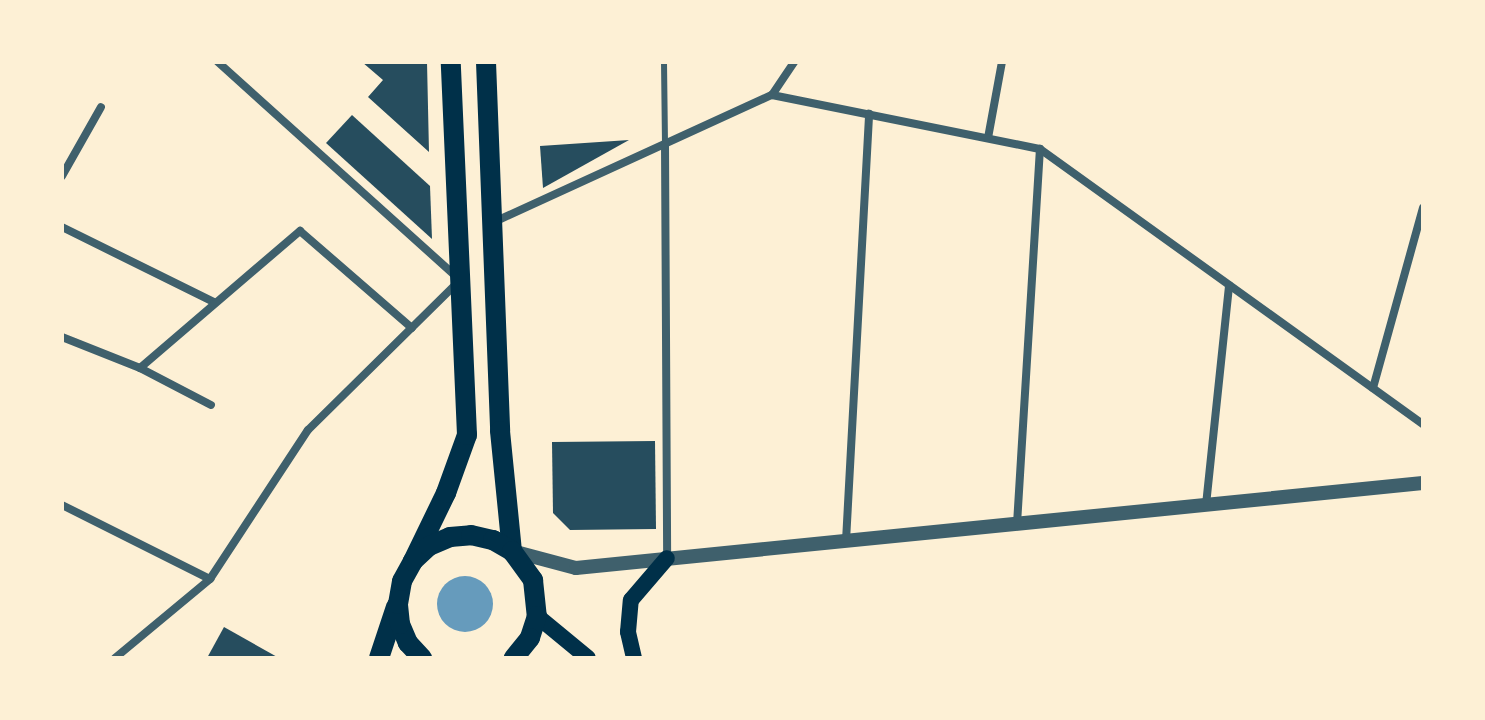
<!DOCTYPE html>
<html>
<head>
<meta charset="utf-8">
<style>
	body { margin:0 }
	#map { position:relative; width:1485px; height:720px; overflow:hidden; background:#fdf0d5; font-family:Roboto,sans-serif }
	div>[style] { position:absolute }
	.water>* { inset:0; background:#669bbc }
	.round { border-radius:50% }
	.building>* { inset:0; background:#264d5e }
	.service>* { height:6px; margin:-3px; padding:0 3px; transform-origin:3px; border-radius:3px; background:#3f606c }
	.minor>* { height:8px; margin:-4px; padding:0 4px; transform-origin:4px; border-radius:4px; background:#3f606c }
	.tertiary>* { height:14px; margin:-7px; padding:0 7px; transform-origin:7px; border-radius:7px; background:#3f606c }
	.secondary>* { height:16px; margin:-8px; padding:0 8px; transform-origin:8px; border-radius:8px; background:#003049 }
	.primary>* { height:20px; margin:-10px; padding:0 10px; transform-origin:10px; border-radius:10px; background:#003049 }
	span { translate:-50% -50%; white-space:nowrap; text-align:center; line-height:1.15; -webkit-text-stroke:6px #fdf0d5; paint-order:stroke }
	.frame { position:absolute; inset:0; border:64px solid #fdf0d5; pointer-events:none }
</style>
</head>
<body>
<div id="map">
	<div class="water">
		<div class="round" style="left:437px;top:576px;width:56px;height:56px"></div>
	</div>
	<div class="building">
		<div style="clip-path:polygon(362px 62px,427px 62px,429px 152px,368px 97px,383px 80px)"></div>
		<div style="clip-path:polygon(352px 115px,430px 186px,432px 239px,326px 143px)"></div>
		<div style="clip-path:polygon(629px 140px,543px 188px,540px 146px)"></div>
		<div style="clip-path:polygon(655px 441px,656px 529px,570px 530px,553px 513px,552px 442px)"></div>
		<div style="clip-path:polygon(224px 627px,279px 658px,207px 658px)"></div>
	</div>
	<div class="service">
		<div style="left:664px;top:62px;width:82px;rotate:89.3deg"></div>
	</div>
	<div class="minor">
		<div style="left:772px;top:95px;width:40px;rotate:-56deg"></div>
		<div style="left:988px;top:138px;width:77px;rotate:-79.6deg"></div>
		<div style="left:665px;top:144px;width:414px;rotate:89.7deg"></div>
		<div style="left:62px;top:176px;width:79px;rotate:-60.5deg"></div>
		<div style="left:494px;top:222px;width:306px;rotate:-24.6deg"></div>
		<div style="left:772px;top:95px;width:273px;rotate:11.4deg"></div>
		<div style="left:1040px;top:149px;width:472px;rotate:35.7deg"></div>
		<div style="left:62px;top:227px;width:169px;rotate:26.3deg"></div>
		<div style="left:62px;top:337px;width:84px;rotate:21.7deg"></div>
		<div style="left:140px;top:368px;width:80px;rotate:27.5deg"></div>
		<div style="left:140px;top:368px;width:211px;rotate:-40.6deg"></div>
		<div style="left:300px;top:231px;width:148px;rotate:40.9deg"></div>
		<div style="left:1373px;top:388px;width:187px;rotate:-74.5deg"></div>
		<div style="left:62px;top:505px;width:165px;rotate:26.6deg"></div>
		<div style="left:1206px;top:505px;width:221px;rotate:-84deg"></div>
		<div style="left:1017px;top:524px;width:376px;rotate:-86.5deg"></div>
		<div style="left:846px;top:541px;width:428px;rotate:-86.9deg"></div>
		<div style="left:115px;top:658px;width:124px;rotate:-39.7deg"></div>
		<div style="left:210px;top:579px;width:178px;rotate:-56.7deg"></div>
		<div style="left:308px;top:430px;width:214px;rotate:-44.6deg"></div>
		<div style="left:460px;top:280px;width:326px;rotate:-138deg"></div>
	</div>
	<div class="tertiary">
		<div style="left:512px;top:551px;width:66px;rotate:14.9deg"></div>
		<div style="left:576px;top:568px;width:851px;rotate:-5.73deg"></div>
	</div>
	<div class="secondary">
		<div style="left:537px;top:616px;width:66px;rotate:39.5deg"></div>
		<div style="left:634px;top:658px;width:27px;rotate:-103deg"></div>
		<div style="left:628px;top:632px;width:32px;rotate:-85deg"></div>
		<div style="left:631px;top:600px;width:55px;rotate:-49.4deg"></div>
	</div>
	<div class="primary">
		<div style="left:486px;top:62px;width:369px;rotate:87.8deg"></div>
		<div style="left:500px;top:431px;width:121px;rotate:84.3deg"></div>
		<div style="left:413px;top:561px;width:76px;rotate:-64.1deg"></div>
		<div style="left:446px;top:493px;width:62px;rotate:-70.1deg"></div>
		<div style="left:467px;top:435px;width:373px;rotate:-92.5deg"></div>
		<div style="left:379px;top:658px;width:54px;rotate:-71.6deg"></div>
		<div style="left:422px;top:658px;width:21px;rotate:-133deg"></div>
		<div style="left:408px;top:643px;width:21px;rotate:-113deg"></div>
		<div style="left:400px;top:624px;width:20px;rotate:-96deg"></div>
		<div style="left:398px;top:604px;width:23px;rotate:-80deg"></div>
		<div style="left:402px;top:581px;width:23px;rotate:-61deg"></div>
		<div style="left:413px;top:561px;width:22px;rotate:-43deg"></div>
		<div style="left:429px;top:546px;width:23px;rotate:-23deg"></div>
		<div style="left:450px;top:537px;width:21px;rotate:-5deg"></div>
		<div style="left:471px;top:535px;width:23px;rotate:13deg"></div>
		<div style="left:493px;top:540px;width:22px;rotate:30deg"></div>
		<div style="left:512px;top:551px;width:36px;rotate:54deg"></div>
		<div style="left:533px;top:580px;width:36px;rotate:84deg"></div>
		<div style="left:537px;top:616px;width:23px;rotate:108deg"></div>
		<div style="left:530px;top:638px;width:26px;rotate:129deg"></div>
	</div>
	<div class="frame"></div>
</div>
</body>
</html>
